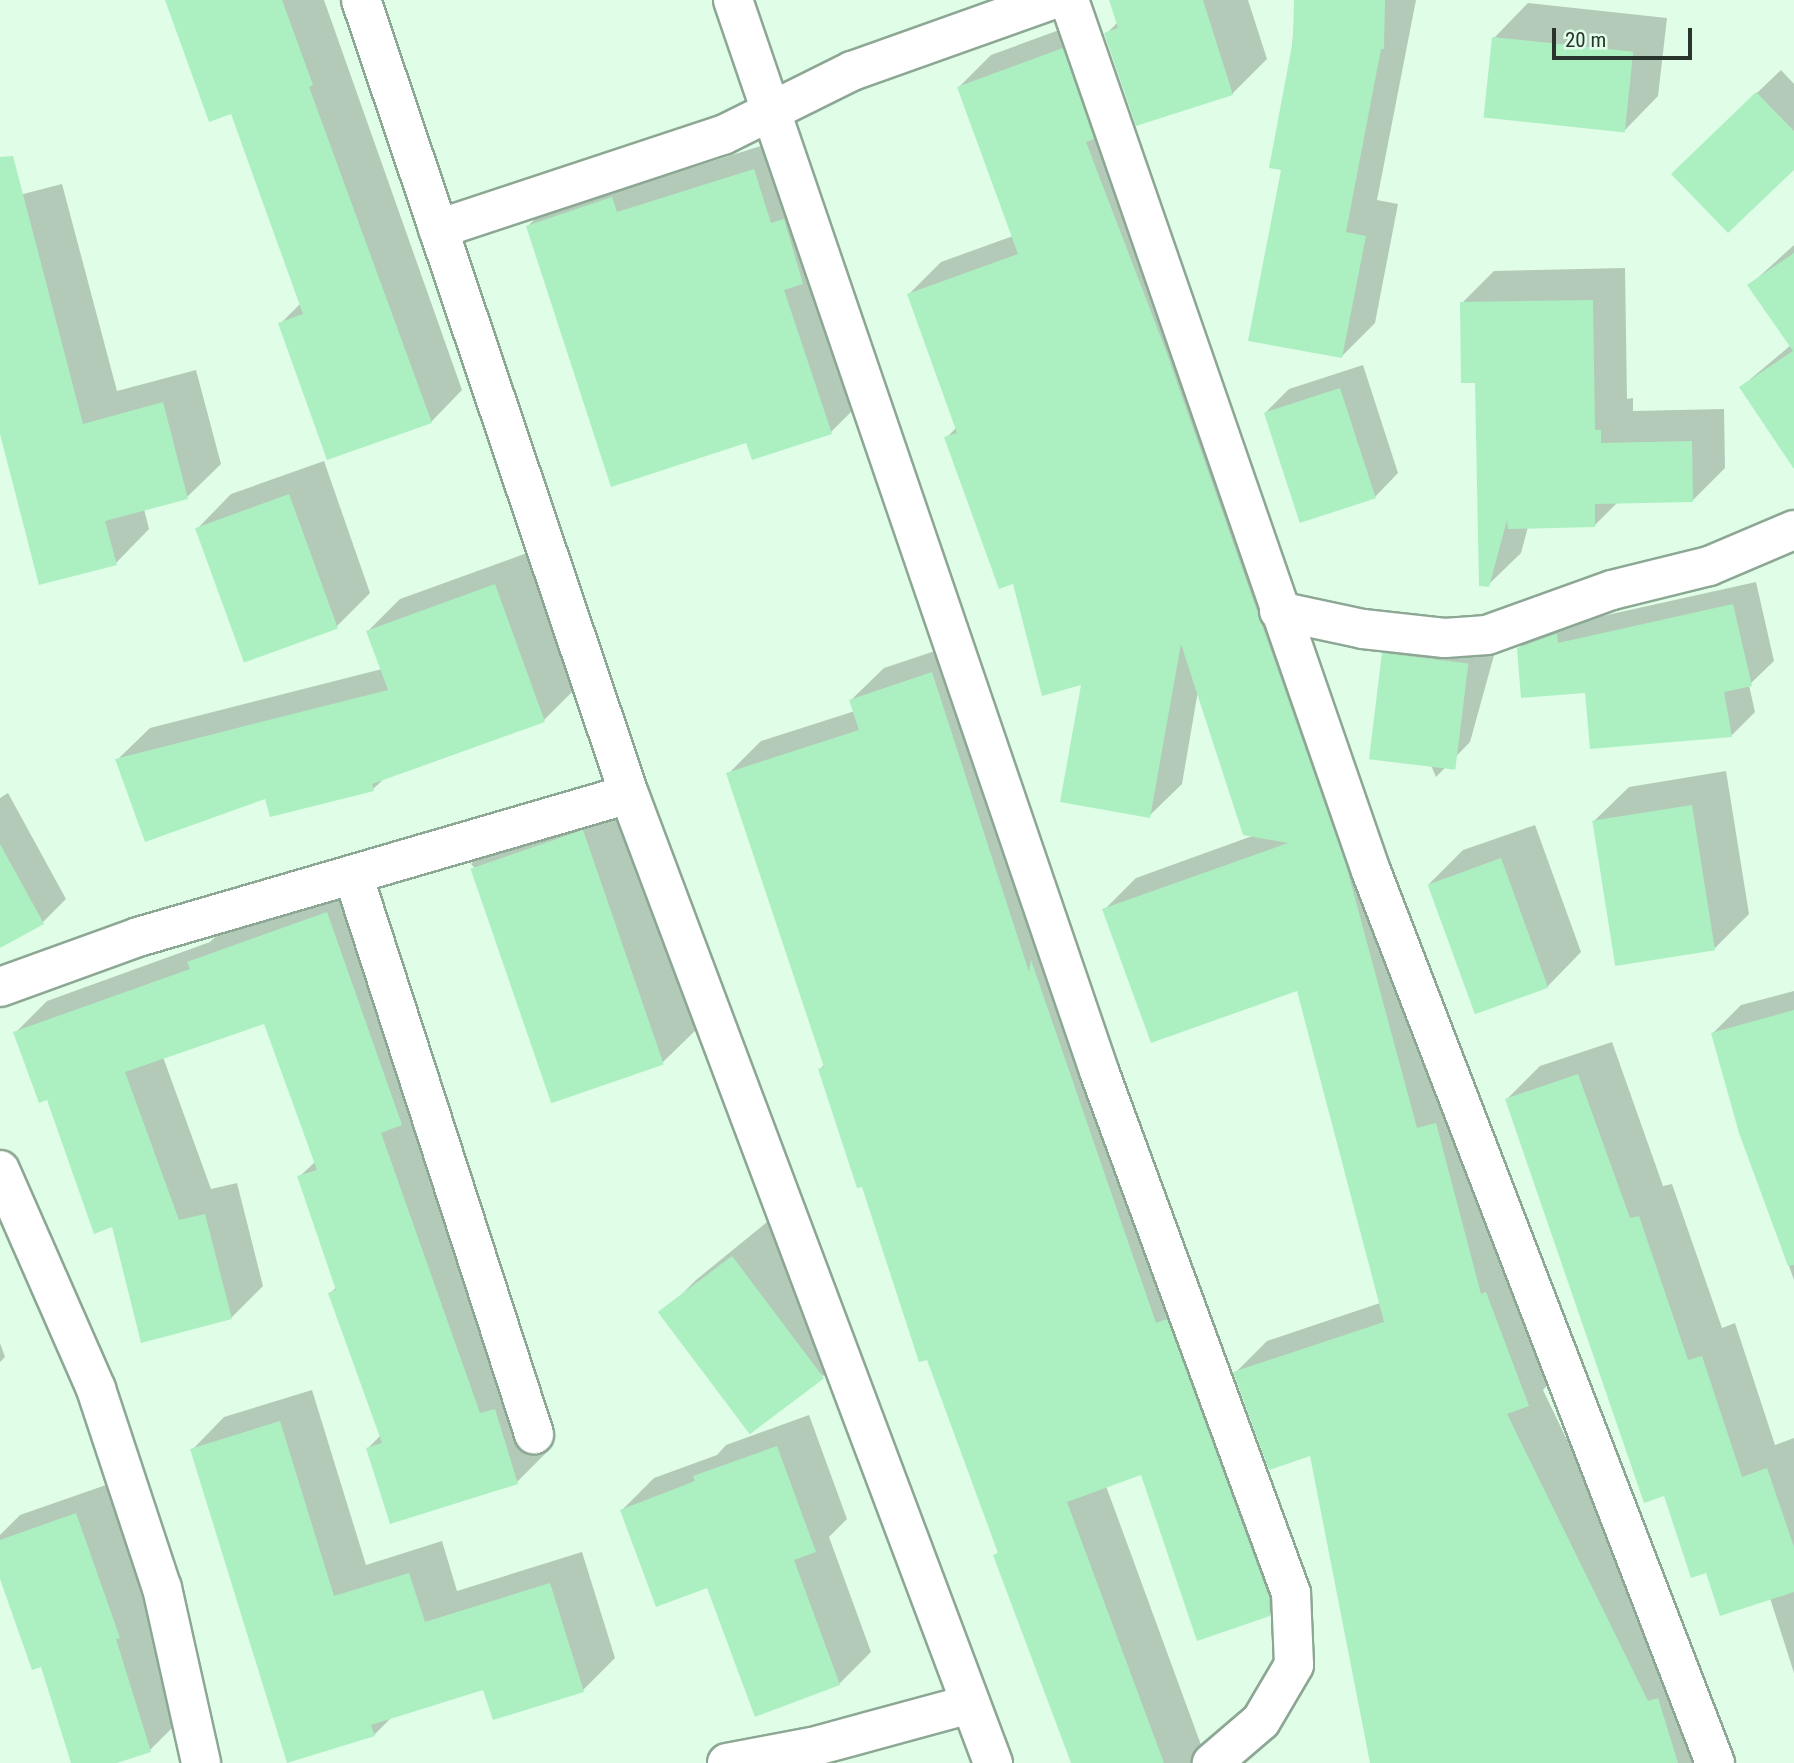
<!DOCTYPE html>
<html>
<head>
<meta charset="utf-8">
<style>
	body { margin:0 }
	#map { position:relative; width:1794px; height:1763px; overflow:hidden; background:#e0fde8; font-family:"Roboto Condensed",sans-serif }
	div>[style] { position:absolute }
	.shadow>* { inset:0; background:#0003 }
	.building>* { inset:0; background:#acf0c2; transform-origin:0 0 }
	.roads { filter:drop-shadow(2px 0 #8ca794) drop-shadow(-2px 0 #8ca794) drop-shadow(0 2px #8ca794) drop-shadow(0 -2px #8ca794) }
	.street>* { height:38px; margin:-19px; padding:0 19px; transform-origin:19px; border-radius:19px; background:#fff }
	span { translate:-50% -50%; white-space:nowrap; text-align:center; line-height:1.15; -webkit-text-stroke:6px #e0fde8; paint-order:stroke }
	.scale { position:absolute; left:1552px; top:28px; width:140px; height:32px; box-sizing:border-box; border:4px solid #28342c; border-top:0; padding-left:9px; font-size:21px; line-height:24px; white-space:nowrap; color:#28342c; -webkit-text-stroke:5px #e0fde8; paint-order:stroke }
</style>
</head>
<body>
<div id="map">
	<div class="shadow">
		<div style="clip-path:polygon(167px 0,324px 0,462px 390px,431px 422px,280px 324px,301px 303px,232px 112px)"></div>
		<div style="clip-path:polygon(1119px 0,1248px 0,1267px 59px,1232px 94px,1106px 34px,1118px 22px)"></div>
		<div style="clip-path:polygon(1296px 0,1416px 0,1377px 200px,1398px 204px,1375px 323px,1342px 356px,1277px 218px)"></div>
		<div style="clip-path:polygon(1528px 3px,1667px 18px,1658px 96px,1624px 131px,1494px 38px)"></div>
		<div style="clip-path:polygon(1095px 17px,1560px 1372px,1543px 1390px,1722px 1763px,1372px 1763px,1311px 1454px,1235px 1373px,1267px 1341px,1380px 1303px,1298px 989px,1104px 910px,1136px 878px,1255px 835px,1198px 691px,1182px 784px,1149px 816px,1083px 683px,1014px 582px,946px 438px,957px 427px,909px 294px,941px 262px,1013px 236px,959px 87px,991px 55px)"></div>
		<div style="clip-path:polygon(1781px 70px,1794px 84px,1794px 167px,1696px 151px)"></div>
		<div style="clip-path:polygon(786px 138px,863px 400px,831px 432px,747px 441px,528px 226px,560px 194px,644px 166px,649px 181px)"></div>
		<div style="clip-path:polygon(62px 184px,117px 391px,196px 370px,221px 464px,187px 497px,144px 509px,149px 529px,116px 563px,0 434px,0 200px)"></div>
		<div style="clip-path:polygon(1794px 245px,1794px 448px,1741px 387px,1791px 345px,1750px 285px)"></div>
		<div style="clip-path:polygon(1625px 268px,1627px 399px,1633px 398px,1633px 411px,1724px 409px,1725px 468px,1692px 501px,1618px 502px,1594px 526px,1528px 527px,1521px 553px,1488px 585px,1477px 381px,1462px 303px,1494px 271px)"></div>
		<div style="clip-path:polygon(1363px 365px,1398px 473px,1375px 497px,1266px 412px,1289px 389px)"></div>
		<div style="clip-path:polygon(324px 461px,370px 593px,336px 627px,197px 529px,231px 494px)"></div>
		<div style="clip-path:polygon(527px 553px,576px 688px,544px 720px,385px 778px,373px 789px,267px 796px,117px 760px,150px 728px,382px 669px,368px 631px,400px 599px)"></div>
		<div style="clip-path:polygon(1756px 582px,1774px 661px,1749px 685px,1755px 712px,1731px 736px,1586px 691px,1519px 648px,1542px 625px,1580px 621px)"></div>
		<div style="clip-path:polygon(1418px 619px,1501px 630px,1470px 742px,1436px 777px,1384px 654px)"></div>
		<div style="clip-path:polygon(965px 641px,1188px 1292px,1200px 1288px,1301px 1564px,1302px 1581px,1269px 1614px,1142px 1473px,1106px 1486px,1204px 1753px,1194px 1763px,1072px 1763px,995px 1556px,999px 1551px,820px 1069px,825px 1064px,728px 774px,761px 741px,855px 711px,851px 700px,884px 668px)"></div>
		<div style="clip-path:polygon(1726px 771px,1749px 914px,1714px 949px,1594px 821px,1629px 787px)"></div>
		<div style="clip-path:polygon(8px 793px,66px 899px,43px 922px,0 946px,0 798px)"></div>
		<div style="clip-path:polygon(617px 797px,698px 1028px,663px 1062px,471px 864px,506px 829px)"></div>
		<div style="clip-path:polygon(1535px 825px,1581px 952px,1547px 987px,1429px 884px,1463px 850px)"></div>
		<div style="clip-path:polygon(359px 881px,549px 1450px,517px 1482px,368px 1448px,381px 1435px,330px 1293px,337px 1287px,299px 1177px,316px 1161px,265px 1021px,163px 1057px,211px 1189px,237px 1183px,263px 1286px,231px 1318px,114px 1225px,15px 1033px,47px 1001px,210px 942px,221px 931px)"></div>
		<div style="clip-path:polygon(1794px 991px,1794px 1280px,1741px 1133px,1713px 1033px,1741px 1005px)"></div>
		<div style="clip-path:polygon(1612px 1042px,1663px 1186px,1672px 1184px,1722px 1328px,1735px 1323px,1775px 1445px,1794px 1438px,1794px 1673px,1770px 1598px,1707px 1571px,1666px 1494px,1507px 1099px,1540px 1066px)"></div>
		<div style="clip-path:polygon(767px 1222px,858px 1342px,824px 1376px,662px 1314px,696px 1280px)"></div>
		<div style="clip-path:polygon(0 1343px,5px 1357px,0 1362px)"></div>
		<div style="clip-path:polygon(312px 1390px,366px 1565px,442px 1541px,457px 1591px,582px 1552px,615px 1658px,583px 1690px,485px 1688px,392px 1717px,374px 1735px,192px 1450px,224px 1417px)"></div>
		<div style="clip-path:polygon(809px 1415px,847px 1519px,829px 1537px,871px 1652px,839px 1684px,708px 1586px,622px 1510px,654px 1478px,717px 1455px,726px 1445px)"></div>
		<div style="clip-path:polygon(106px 1485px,149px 1606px,145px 1610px,180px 1720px,150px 1750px,111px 1763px,73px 1763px,42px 1665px,0 1574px,0 1535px,20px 1515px)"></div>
	</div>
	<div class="building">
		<div style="clip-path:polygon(165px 0,282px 0,313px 85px,309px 87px,432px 423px,327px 460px,278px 323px,303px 314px,231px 114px,209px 122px)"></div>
		<div style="clip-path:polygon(1109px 0,1203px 0,1233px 95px,1136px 126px,1104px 33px,1118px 28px)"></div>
		<div style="clip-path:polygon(1294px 0,1385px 0,1384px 49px,1381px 49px,1346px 232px,1366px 236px,1342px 358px,1248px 341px,1281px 170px,1269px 168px,1293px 40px)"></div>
		<div style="left:1492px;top:37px;width:142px;height:81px;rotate:6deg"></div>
		<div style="clip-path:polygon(1063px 48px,1094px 139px,1086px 142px,1166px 351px,1346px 865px,1417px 1128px,1436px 1123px,1481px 1294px,1486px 1292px,1529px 1406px,1507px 1414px,1648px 1701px,1658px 1698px,1678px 1763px,1370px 1763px,1310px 1456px,1269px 1470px,1233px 1372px,1384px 1322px,1297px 991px,1151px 1043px,1102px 909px,1288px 843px,1243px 835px,1181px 644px,1150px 818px,1060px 802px,1081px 685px,1042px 696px,1013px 584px,999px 589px,944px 437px,957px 433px,907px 294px,1018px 254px,957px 87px)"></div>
		<div style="clip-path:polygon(1756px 92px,1794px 131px,1794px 170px,1728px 233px,1671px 174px)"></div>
		<div style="clip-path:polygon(13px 156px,83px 424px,163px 402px,188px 499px,105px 521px,117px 565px,39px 585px,0 434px,0 157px)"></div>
		<div style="clip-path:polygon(754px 169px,771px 223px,784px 219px,803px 284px,784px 290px,832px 434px,752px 460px,746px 443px,611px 487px,526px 226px,612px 197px,617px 212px)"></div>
		<div style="clip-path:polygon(1794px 253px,1794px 469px,1739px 387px,1793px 351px,1747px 285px)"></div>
		<div style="clip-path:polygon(1593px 300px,1595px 430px,1601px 430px,1601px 443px,1692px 441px,1693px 502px,1595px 504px,1595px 527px,1508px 529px,1507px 520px,1489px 587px,1479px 586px,1475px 383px,1461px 383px,1460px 302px)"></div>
		<div style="left:1340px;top:388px;width:116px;height:80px;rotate:72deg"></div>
		<div style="left:289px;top:494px;width:143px;height:100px;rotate:70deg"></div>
		<div style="clip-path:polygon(495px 584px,545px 722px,372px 784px,374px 791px,270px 817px,265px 799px,145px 842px,115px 759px,388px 690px,366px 631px)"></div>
		<div style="clip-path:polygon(1733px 604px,1752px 686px,1724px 692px,1732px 737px,1590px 749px,1585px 693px,1521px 698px,1517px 648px,1553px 635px,1557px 634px,1558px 643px)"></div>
		<div style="left:1382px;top:653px;width:87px;height:107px;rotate:7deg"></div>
		<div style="clip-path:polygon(932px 672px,1029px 972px,1031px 960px,1156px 1323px,1167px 1319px,1269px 1597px,1270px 1616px,1197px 1641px,1141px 1475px,1067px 1502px,1164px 1763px,1071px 1763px,993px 1555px,998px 1553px,927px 1360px,919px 1362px,862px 1187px,857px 1188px,818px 1069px,824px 1067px,726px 773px,859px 730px,849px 700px)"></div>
		<div style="left:1692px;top:805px;width:147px;height:101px;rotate:81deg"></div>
		<div style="left:583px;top:830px;width:248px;height:119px;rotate:71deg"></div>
		<div style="clip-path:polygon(0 844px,44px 924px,0 948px)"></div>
		<div style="left:1501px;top:858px;width:138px;height:78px;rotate:70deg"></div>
		<div style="clip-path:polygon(327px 912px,402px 1125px,381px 1133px,480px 1413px,495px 1409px,518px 1484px,390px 1524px,366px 1448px,382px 1443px,328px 1293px,336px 1290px,297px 1176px,317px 1170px,264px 1024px,125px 1072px,179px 1220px,205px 1214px,232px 1319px,141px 1343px,112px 1227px,94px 1234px,47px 1100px,39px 1103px,13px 1032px,190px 969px,187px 962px)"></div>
		<div style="clip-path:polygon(1794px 1010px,1794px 1265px,1788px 1266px,1739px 1133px,1711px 1033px)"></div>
		<div style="clip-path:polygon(1578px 1074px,1630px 1218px,1639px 1216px,1688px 1360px,1702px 1356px,1742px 1477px,1767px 1468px,1794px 1547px,1794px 1592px,1720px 1616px,1706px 1573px,1691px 1578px,1664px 1496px,1644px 1503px,1505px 1099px)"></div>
		<div style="left:732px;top:1256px;width:153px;height:93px;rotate:53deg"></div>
		<div style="clip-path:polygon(280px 1421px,334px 1596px,409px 1573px,425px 1622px,550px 1583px,584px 1692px,493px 1720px,483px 1690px,371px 1725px,375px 1736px,287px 1763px,190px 1449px)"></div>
		<div style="clip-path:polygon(777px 1446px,816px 1552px,794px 1560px,840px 1685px,755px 1717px,707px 1588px,656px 1607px,620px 1510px,695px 1481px,693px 1476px)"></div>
		<div style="clip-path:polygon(76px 1513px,120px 1638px,116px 1639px,151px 1752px,117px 1763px,71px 1763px,41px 1667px,32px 1670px,0 1579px,0 1540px)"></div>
	</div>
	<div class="roads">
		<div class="street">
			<div style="left:361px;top:0;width:838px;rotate:71.35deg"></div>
			<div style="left:629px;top:794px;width:1035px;rotate:69.41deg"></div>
			<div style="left:733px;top:0;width:1132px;rotate:71.13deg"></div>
			<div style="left:1099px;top:1071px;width:556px;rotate:69.81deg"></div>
			<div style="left:1291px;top:1593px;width:72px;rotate:87.6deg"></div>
			<div style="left:1294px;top:1665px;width:65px;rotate:120.5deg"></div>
			<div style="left:1261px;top:1721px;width:65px;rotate:139.4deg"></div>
			<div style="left:1069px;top:0;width:922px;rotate:70.88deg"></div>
			<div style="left:1371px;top:871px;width:956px;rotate:68.91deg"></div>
			<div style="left:438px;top:229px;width:300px;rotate:-18.3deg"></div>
			<div style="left:723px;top:135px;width:144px;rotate:-26.4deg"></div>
			<div style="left:852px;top:71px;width:211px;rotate:-19.6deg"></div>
			<div style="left:1279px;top:611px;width:86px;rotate:12.1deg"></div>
			<div style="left:1363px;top:629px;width:82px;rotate:6.3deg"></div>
			<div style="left:1445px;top:638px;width:42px;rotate:-4.1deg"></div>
			<div style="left:1487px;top:635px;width:133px;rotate:-19.8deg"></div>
			<div style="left:1612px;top:590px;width:100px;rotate:-13.9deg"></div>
			<div style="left:1709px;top:566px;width:92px;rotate:-23deg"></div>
			<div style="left:353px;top:875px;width:588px;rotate:72.06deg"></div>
			<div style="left:0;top:987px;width:147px;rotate:-19.9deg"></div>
			<div style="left:138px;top:937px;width:511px;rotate:-16.24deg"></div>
			<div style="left:0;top:1170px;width:239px;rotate:66.3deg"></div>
			<div style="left:96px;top:1389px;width:210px;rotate:71.7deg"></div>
			<div style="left:162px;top:1588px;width:179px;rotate:77.4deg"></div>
			<div style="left:727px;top:1763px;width:86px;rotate:-10.7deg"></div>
			<div style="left:812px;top:1747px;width:164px;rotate:-15.2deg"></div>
		</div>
	</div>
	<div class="scale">20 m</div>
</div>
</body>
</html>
